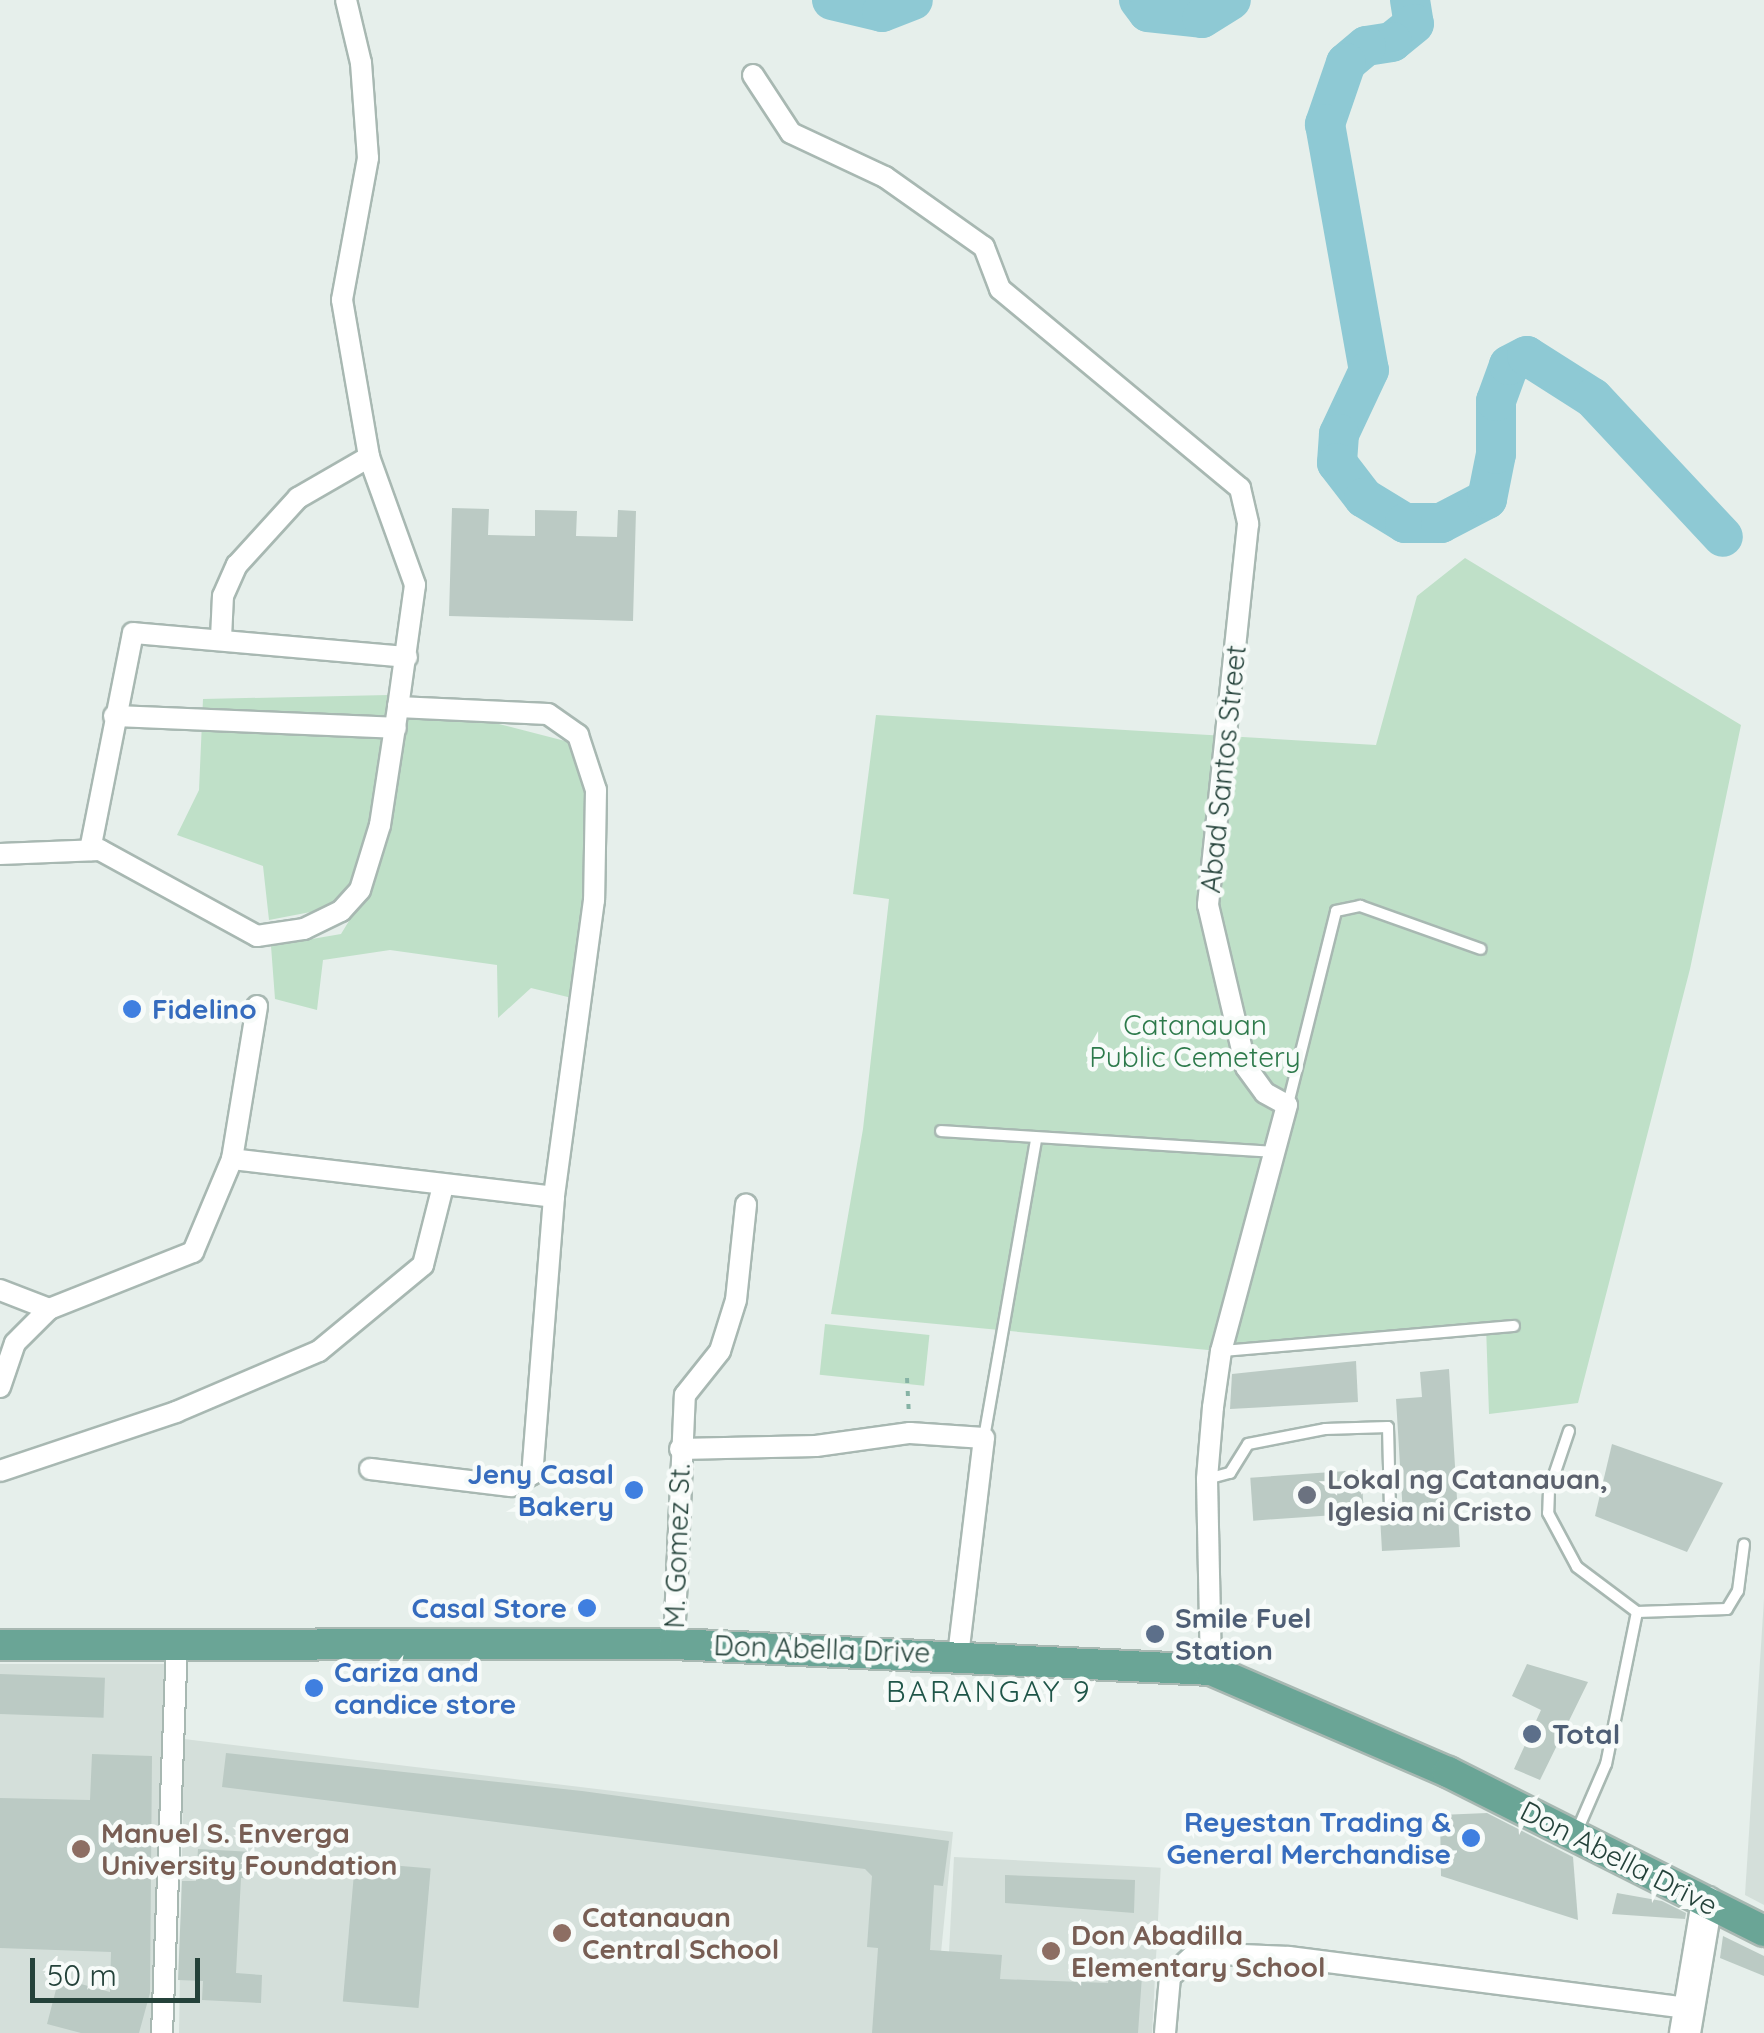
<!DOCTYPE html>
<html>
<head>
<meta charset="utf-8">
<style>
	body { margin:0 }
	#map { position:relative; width:1764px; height:2033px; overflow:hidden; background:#e6efeb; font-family:Quicksand,sans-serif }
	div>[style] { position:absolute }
	.built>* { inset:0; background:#d4dfda; transform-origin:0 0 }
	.green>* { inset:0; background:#bfe0c8; transform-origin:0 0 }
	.river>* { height:40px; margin:-20px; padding:0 20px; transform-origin:20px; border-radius:20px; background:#8ec9d4 }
	.building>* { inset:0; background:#bbcac4; transform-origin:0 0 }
	.path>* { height:4px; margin-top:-2px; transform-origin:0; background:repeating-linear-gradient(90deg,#86b3a5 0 5px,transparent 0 13px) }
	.roads { filter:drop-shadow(2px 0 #a8b8b2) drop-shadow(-2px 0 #a8b8b2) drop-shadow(0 2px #a8b8b2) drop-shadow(0 -2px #a8b8b2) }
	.lane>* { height:10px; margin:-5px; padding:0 5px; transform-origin:5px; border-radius:5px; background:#fff }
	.street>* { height:20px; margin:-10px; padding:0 10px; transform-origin:10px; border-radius:10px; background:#fff }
	.secondary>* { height:30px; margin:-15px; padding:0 15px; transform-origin:15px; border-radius:15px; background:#fff }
	.primary>* { height:30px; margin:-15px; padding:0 15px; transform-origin:15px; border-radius:15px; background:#6aa596 }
	.dots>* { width:28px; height:28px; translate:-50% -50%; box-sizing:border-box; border:5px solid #f7fbf9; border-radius:50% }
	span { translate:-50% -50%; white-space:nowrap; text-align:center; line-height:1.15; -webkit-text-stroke:9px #f7fbf9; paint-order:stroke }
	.street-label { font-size:28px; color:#24423a }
	.shop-label { font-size:28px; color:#366cbe; font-weight:700 }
	.left { translate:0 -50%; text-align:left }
	.right { translate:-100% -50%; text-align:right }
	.park-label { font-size:28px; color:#2d7a4b }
	.worship-label { font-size:28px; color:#5b616d; font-weight:700 }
	.service-label { font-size:28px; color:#4e5e75; font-weight:700 }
	.education-label { font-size:28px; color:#785e54; font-weight:700 }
	.neighbourhood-label { font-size:30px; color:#1f5548; letter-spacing:2.5px }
	.scale { position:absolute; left:30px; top:1958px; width:170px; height:45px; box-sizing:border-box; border:5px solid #24423a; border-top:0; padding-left:12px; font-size:30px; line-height:35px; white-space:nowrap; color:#24423a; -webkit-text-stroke:8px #f7fbf9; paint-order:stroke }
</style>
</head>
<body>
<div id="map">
	<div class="built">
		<div style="clip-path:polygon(1764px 1599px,1764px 1905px,1745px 1895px)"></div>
		<div style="left:0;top:1664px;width:171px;height:369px"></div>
		<div style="clip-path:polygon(184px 1739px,953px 1832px,933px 2033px,179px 2033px)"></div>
		<div style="left:954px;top:1857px;width:207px;height:176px;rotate:3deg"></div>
	</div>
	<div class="green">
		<div style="clip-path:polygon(1465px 558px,1741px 725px,1690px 969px,1578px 1403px,1489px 1414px,1486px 1326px,1229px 1352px,831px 1314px,863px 1129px,889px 899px,853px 894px,876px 715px,1376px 745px,1417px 596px)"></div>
		<div style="clip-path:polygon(388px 695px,360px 890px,321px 910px,269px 920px,263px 866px,177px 835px,199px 790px,203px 699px)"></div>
		<div style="clip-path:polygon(405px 716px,491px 722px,569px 742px,590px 795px,588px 901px,576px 999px,531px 988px,498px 1018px,497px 965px,390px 950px,323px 960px,317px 1010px,275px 999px,271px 946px,341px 934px,377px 875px)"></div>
		<div style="left:825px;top:1324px;width:105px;height:51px;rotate:6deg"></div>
	</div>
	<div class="river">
		<div style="left:832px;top:0;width:51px;rotate:13.5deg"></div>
		<div style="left:882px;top:12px;width:33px;rotate:-21deg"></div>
		<div style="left:1139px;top:0;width:15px;rotate:53deg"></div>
		<div style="left:1148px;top:12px;width:54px;rotate:6.3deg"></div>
		<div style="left:1202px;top:18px;width:34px;rotate:-32deg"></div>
		<div style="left:1410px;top:0;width:24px;rotate:81deg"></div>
		<div style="left:1414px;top:24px;width:28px;rotate:141deg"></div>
		<div style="left:1392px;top:42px;width:26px;rotate:171deg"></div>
		<div style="left:1366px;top:46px;width:26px;rotate:140deg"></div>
		<div style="left:1346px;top:63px;width:65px;rotate:109deg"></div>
		<div style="left:1325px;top:124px;width:250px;rotate:79.9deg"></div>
		<div style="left:1369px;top:370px;width:71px;rotate:115.1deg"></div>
		<div style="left:1339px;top:434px;width:29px;rotate:94deg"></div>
		<div style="left:1337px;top:463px;width:44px;rotate:52.4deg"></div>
		<div style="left:1364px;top:498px;width:48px;rotate:31.4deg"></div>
		<div style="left:1405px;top:523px;width:36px"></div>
		<div style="left:1441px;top:523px;width:52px;rotate:-27.6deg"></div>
		<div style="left:1487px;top:499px;width:46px;rotate:-78.7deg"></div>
		<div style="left:1496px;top:454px;width:53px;rotate:-90deg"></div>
		<div style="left:1496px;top:401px;width:38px;rotate:-70deg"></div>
		<div style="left:1509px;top:365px;width:20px;rotate:-27deg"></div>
		<div style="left:1527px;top:356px;width:78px;rotate:32.5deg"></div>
		<div style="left:1593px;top:398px;width:190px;rotate:46.9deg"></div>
	</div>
	<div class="building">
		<div style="clip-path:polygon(452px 508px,489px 509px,488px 535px,535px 536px,535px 510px,577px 511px,576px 536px,617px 537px,618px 510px,636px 511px,633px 621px,449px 616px)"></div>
		<div style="clip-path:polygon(1356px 1361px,1358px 1402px,1230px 1409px,1232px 1374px)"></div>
		<div style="clip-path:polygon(1449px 1369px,1460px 1547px,1382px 1551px,1380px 1516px,1403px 1515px,1396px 1399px,1422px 1397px,1420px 1372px)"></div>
		<div style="clip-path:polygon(1612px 1444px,1723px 1483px,1687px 1552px,1595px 1516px)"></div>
		<div style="left:1361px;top:1470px;width:43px;height:111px;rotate:86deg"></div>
		<div style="clip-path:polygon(1527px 1664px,1588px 1682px,1540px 1780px,1514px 1769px,1541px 1710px,1512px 1696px)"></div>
		<div style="left:0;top:1674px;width:105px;height:40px;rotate:2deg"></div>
		<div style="clip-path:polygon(226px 1753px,582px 1791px,949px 1841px,943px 1886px,934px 1885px,930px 1950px,1002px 1955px,1000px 1979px,1108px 1983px,1109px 1974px,1142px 1976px,1138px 2033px,872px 2033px,878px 1948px,867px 1947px,872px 1876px,865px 1869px,222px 1787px)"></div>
		<div style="clip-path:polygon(92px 1754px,152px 1756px,150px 1993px,139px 2033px,81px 2033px,47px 2024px,59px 1978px,110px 1992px,111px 1952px,0 1948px,0 1798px,90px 1800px)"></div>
		<div style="clip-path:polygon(1487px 1813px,1573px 1857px,1578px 1920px,1441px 1876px,1440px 1815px)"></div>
		<div style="clip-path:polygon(198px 1849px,253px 1852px,252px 1879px,241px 1878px,236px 1973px,262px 1975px,261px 2003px,202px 2000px,203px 1981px,178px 1980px,182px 1881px,196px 1881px)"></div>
		<div style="left:355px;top:1862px;width:76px;height:140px;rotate:5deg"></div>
		<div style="clip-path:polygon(1005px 1875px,1135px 1880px,1134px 1913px,1005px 1903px)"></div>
		<div style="clip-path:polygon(1617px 1893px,1662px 1901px,1686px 1913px,1685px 1919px,1612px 1914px)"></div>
		<div style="clip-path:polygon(1723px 1936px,1764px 1956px,1764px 1976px,1720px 1958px)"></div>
	</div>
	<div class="path">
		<div style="left:907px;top:1378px;width:35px;rotate:87deg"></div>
	</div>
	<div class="roads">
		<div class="lane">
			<div style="left:1288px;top:1104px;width:199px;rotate:-76deg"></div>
			<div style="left:1336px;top:911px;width:25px;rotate:-12deg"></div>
			<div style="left:1360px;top:906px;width:128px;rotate:19.6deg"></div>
			<div style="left:941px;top:1131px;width:334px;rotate:3.6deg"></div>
			<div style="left:1222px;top:1351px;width:293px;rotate:-4.9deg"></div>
			<div style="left:1569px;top:1431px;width:62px;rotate:108.7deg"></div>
			<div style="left:1549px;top:1490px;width:23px;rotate:92deg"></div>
			<div style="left:1548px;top:1513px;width:61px;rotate:61.8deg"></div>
			<div style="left:1577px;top:1567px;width:75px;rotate:36.9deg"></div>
			<div style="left:1637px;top:1612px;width:155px;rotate:101.5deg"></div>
			<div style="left:1606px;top:1764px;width:73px;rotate:113.4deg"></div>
			<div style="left:984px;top:1438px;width:303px;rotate:-80.1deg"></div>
			<div style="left:1207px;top:1479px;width:24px;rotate:-15deg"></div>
			<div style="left:1230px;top:1473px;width:34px;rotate:-58deg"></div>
			<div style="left:1248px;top:1444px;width:78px;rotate:-11deg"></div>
			<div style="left:1325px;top:1429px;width:63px;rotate:-1.8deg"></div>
			<div style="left:1388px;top:1427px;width:83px;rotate:88.6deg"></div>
			<div style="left:1637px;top:1612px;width:90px;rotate:-1.9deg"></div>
			<div style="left:1727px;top:1609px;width:21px;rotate:-59deg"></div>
			<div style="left:1738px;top:1591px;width:47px;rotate:-82.7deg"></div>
		</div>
		<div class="street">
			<div style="left:346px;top:0;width:65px;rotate:76.6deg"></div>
			<div style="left:361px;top:63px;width:95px;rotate:85.8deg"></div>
			<div style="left:368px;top:158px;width:144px;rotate:100.4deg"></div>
			<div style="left:342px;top:300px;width:159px;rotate:80.2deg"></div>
			<div style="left:369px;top:457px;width:136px;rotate:70.2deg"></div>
			<div style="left:415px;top:585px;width:123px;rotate:97.9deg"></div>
			<div style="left:753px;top:75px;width:69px;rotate:56.8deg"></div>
			<div style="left:791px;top:133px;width:104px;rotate:25.1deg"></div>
			<div style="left:885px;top:177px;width:121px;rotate:35.3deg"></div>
			<div style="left:984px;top:247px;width:45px;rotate:69.1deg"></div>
			<div style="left:1000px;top:289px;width:312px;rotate:39.7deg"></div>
			<div style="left:1240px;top:488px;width:37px;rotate:77deg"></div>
			<div style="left:1248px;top:524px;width:383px;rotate:96deg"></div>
			<div style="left:1208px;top:905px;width:166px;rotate:76.8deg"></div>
			<div style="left:1246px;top:1067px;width:32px;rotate:54deg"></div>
			<div style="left:1265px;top:1093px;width:25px;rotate:29deg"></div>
			<div style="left:1287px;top:1105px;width:255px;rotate:105deg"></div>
			<div style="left:1221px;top:1351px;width:57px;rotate:98.1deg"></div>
			<div style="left:1213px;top:1407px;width:72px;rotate:94.8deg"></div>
			<div style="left:1207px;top:1479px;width:191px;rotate:88.8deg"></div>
			<div style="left:221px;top:638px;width:42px;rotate:-87.3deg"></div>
			<div style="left:223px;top:596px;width:34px;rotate:-66deg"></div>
			<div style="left:237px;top:565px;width:91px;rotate:-47.7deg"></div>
			<div style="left:298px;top:498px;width:82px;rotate:-30deg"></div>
			<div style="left:114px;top:716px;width:282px;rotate:2.4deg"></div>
			<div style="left:90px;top:850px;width:221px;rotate:-78.8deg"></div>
			<div style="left:133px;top:633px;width:275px;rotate:5deg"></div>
			<div style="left:0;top:854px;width:100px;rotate:-2.3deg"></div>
			<div style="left:100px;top:850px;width:179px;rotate:28.7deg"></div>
			<div style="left:257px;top:936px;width:48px;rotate:-8.5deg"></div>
			<div style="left:304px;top:929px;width:41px;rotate:-25.9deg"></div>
			<div style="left:341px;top:911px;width:28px;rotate:-48deg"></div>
			<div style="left:360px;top:890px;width:68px;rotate:-72.9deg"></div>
			<div style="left:380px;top:825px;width:119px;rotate:-81.3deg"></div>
			<div style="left:398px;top:707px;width:150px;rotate:2.7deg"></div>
			<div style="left:548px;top:714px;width:37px;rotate:35deg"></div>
			<div style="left:578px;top:735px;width:58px;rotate:71.9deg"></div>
			<div style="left:596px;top:790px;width:110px;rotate:91deg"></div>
			<div style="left:594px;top:900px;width:300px;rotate:97.7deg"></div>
			<div style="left:554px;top:1197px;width:278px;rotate:94.5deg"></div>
			<div style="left:532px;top:1474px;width:24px;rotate:150deg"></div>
			<div style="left:511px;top:1486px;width:142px;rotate:-173.1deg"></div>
			<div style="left:232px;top:1159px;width:324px;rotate:6.7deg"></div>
			<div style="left:0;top:1290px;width:53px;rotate:21.2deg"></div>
			<div style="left:0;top:1387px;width:46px;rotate:-71.2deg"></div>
			<div style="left:15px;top:1343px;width:48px;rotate:-45deg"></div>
			<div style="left:49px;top:1309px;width:155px;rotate:-21.6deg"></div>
			<div style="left:193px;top:1252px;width:101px;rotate:-67.2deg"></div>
			<div style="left:232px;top:1159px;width:155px;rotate:-80.7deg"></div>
			<div style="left:680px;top:1449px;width:136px;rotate:-1.3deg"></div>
			<div style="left:816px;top:1446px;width:95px;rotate:-7.9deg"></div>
			<div style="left:910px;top:1433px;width:74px;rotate:3.9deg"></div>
			<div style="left:984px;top:1438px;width:219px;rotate:96.8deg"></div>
			<div style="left:0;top:1471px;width:186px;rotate:-18.5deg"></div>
			<div style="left:176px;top:1412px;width:155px;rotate:-23.1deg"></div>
			<div style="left:319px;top:1351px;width:135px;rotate:-39.6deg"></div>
			<div style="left:423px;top:1265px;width:81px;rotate:-75.8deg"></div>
			<div style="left:674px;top:1644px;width:249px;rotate:-87.5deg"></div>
			<div style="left:685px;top:1395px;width:56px;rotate:-51.5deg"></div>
			<div style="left:720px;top:1351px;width:53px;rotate:-72.6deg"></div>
			<div style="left:736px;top:1300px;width:96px;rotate:-84deg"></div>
			<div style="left:162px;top:2033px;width:391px;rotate:-87.8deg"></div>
			<div style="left:1165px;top:2033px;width:56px;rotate:-84.9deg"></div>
			<div style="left:1170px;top:1977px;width:35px;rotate:-43deg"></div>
			<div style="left:1196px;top:1953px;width:93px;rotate:2.5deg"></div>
			<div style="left:1289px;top:1957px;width:403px;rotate:7.3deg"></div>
		</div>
		<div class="secondary">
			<div style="left:1685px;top:2033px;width:133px;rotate:-80.5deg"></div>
		</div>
		<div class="primary">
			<div style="left:0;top:1645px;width:674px;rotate:-0.09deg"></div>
			<div style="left:674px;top:1644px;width:538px;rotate:2.77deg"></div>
			<div style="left:1211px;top:1670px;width:258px;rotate:23.3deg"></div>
			<div style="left:1448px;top:1772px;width:354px;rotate:26.7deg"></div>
		</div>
	</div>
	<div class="dots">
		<div style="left:132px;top:1009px;background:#3f7fe0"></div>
		<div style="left:634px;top:1490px;background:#3f7fe0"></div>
		<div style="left:1307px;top:1495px;background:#6b7280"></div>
		<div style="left:587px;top:1608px;background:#3f7fe0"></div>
		<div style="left:1155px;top:1634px;background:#5c6f8a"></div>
		<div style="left:314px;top:1688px;background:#3f7fe0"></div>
		<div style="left:1532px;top:1734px;background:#5c6f8a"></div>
		<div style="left:1471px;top:1838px;background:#3f7fe0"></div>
		<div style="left:81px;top:1849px;background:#8d6e63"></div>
		<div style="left:562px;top:1933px;background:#8d6e63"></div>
		<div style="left:1051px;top:1951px;background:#8d6e63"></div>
	</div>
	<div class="street-label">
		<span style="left:1223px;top:769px;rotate:-84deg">Abad Santos Street</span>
		<span style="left:677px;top:1546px;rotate:-88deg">M. Gomez St.</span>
		<span style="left:822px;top:1649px;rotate:2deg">Don Abella Drive</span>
		<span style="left:1619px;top:1858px;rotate:27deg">Don Abella Drive</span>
	</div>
	<div class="shop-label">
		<span class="left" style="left:152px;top:1009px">Fidelino</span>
		<span class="right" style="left:614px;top:1490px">Jeny Casal<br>Bakery</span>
		<span class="right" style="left:567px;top:1608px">Casal Store</span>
		<span class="left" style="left:334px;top:1688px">Cariza and<br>candice store</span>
		<span class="right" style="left:1451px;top:1838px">Reyestan Trading &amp;<br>General Merchandise</span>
	</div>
	<div class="park-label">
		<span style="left:1195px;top:1041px">Catanauan<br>Public Cemetery</span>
	</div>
	<div class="worship-label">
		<span class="left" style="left:1327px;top:1495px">Lokal ng Catanauan,<br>Iglesia ni Cristo</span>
	</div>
	<div class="service-label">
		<span class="left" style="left:1175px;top:1634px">Smile Fuel<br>Station</span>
		<span class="left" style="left:1552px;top:1734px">Total</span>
	</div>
	<div class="education-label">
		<span class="left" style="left:101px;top:1849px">Manuel S. Enverga<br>University Foundation</span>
		<span class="left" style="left:582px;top:1933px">Catanauan<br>Central School</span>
		<span class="left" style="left:1071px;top:1951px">Don Abadilla<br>Elementary School</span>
	</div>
	<div class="neighbourhood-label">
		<span style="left:989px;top:1691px">BARANGAY 9</span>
	</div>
	<div class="scale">50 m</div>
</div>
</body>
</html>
